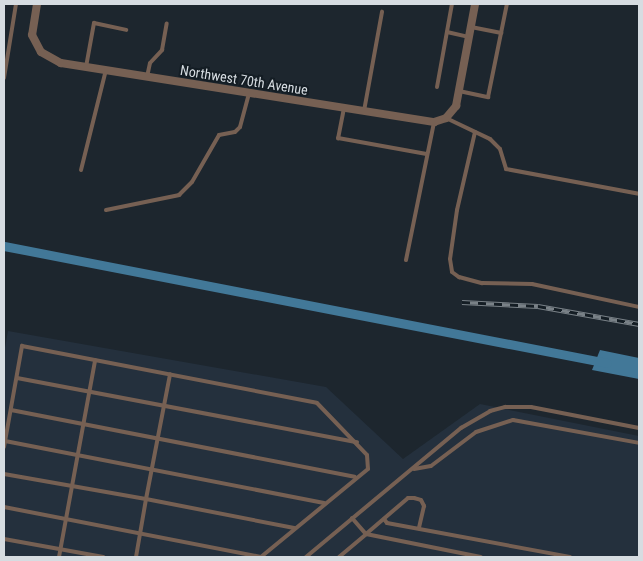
<!DOCTYPE html>
<html>
<head>
<meta charset="utf-8">
<style>
	body { margin:0 }
	#map { position:relative; width:643px; height:561px; overflow:hidden; background:#1d262e; font-family:"Roboto Condensed",sans-serif }
	div>[style] { position:absolute }
	.built>* { inset:0; background:#24303d }
	.water>* { inset:0; background:#427898 }
	.canal>* { height:9px; margin:-4.5px; padding:0 4.5px; transform-origin:4.5px; border-radius:4.5px; background:#427898 }
	.lane>* { height:4px; margin:-2px; padding:0 2px; transform-origin:2px; border-radius:2px; background:#766053 }
	.street>* { height:8px; margin:-4px; padding:0 4px; transform-origin:4px; border-radius:4px; background:#766053 }
	.rail>* { height:4.5px; margin-top:-2.25px; transform-origin:0; background:repeating-linear-gradient(90deg,#141d24 0 8px,#798187 0 16px); box-sizing:border-box; border-block:1px solid #798187 }
	span { translate:-50% -50%; white-space:nowrap; text-align:center; line-height:1.15; -webkit-text-stroke:4px #141d24; paint-order:stroke }
	.street-label { font-size:14px; color:#d6dce1 }
	.frame { position:absolute; inset:0; border:5px solid #d6dce1; pointer-events:none }
</style>
</head>
<body>
<div id="map">
	<div class="built">
		<div style="clip-path:polygon(8px 331px,326px 387px,403px 459px,480px 404px,639px 436px,639px 557px,4px 557px,4px 353px)"></div>
	</div>
	<div class="water">
		<div style="clip-path:polygon(600px 350px,639px 358px,639px 379px,592px 370px)"></div>
	</div>
	<div class="canal">
		<div style="left:4px;top:246px;width:614px;rotate:10.98deg"></div>
	</div>
	<div class="lane">
		<div style="left:471px;top:27px;width:31px;rotate:11deg"></div>
		<div style="left:447px;top:32px;width:23px;rotate:13deg"></div>
		<div style="left:86px;top:67px;width:45px;rotate:-79.7deg"></div>
		<div style="left:94px;top:23px;width:33px;rotate:12deg"></div>
		<div style="left:147px;top:77px;width:14px;rotate:-78deg"></div>
		<div style="left:150px;top:63px;width:18px;rotate:-47deg"></div>
		<div style="left:162px;top:50px;width:27px;rotate:-80deg"></div>
		<div style="left:4px;top:78px;width:75px;rotate:-80.8deg"></div>
		<div style="left:437px;top:87px;width:84px;rotate:-79.8deg"></div>
		<div style="left:459px;top:91px;width:30px;rotate:12deg"></div>
		<div style="left:488px;top:97px;width:95px;rotate:-78.5deg"></div>
		<div style="left:344px;top:108px;width:31px;rotate:101deg"></div>
		<div style="left:338px;top:138px;width:90px;rotate:10.2deg"></div>
		<div style="left:364px;top:111px;width:101px;rotate:-79.7deg"></div>
		<div style="left:446px;top:118px;width:49px;rotate:25.5deg"></div>
		<div style="left:490px;top:139px;width:14px;rotate:45deg"></div>
		<div style="left:500px;top:149px;width:21px;rotate:73deg"></div>
		<div style="left:506px;top:169px;width:135px;rotate:10.6deg"></div>
		<div style="left:475px;top:132px;width:80px;rotate:103deg"></div>
		<div style="left:457px;top:210px;width:49px;rotate:98.1deg"></div>
		<div style="left:450px;top:259px;width:13px;rotate:81deg"></div>
		<div style="left:452px;top:272px;width:9px;rotate:36deg"></div>
		<div style="left:459px;top:277px;width:24px;rotate:15deg"></div>
		<div style="left:482px;top:283px;width:50px;rotate:1.1deg"></div>
		<div style="left:532px;top:284px;width:109px;rotate:12.1deg"></div>
		<div style="left:81px;top:170px;width:103px;rotate:-76deg"></div>
		<div style="left:106px;top:210px;width:75px;rotate:-11.6deg"></div>
		<div style="left:179px;top:195px;width:18px;rotate:-45deg"></div>
		<div style="left:192px;top:182px;width:54px;rotate:-60.1deg"></div>
		<div style="left:219px;top:135px;width:16px;rotate:-11deg"></div>
		<div style="left:235px;top:132px;width:7px;rotate:-45deg"></div>
		<div style="left:240px;top:127px;width:35px;rotate:-75deg"></div>
		<div style="left:406px;top:260px;width:141px;rotate:-78.5deg"></div>
		<div style="left:17px;top:378px;width:346px;rotate:10.7deg"></div>
		<div style="left:11px;top:410px;width:350px;rotate:11deg"></div>
		<div style="left:5px;top:441px;width:325px;rotate:11deg"></div>
		<div style="left:4px;top:447px;width:103px;rotate:-79.9deg"></div>
		<div style="left:22px;top:346px;width:300px;rotate:10.9deg"></div>
		<div style="left:317px;top:403px;width:72px;rotate:46.1deg"></div>
		<div style="left:367px;top:455px;width:14px;rotate:86deg"></div>
		<div style="left:368px;top:469px;width:139px;rotate:140.6deg"></div>
		<div style="left:414px;top:469px;width:17px;rotate:-10deg"></div>
		<div style="left:431px;top:466px;width:56px;rotate:-37.1deg"></div>
		<div style="left:476px;top:432px;width:39px;rotate:-18deg"></div>
		<div style="left:513px;top:420px;width:128px;rotate:10.3deg"></div>
		<div style="left:4px;top:474px;width:144px;rotate:10deg"></div>
		<div style="left:146px;top:499px;width:127px;rotate:-79.1deg"></div>
		<div style="left:4px;top:507px;width:263px;rotate:11deg"></div>
		<div style="left:352px;top:518px;width:21px;rotate:49deg"></div>
		<div style="left:366px;top:534px;width:55px;rotate:-40.6deg"></div>
		<div style="left:408px;top:498px;width:6px"></div>
		<div style="left:414px;top:498px;width:7px;rotate:16deg"></div>
		<div style="left:421px;top:500px;width:7px;rotate:63deg"></div>
		<div style="left:424px;top:506px;width:23px;rotate:103deg"></div>
		<div style="left:384px;top:519px;width:5px;rotate:53deg"></div>
		<div style="left:387px;top:523px;width:186px;rotate:10.5deg"></div>
		<div style="left:4px;top:539px;width:101px;rotate:10.3deg"></div>
		<div style="left:59px;top:557px;width:200px;rotate:-79.6deg"></div>
		<div style="left:136px;top:557px;width:59px;rotate:-80.2deg"></div>
		<div style="left:146px;top:499px;width:151px;rotate:11.1deg"></div>
		<div style="left:306px;top:557px;width:202px;rotate:-39.8deg"></div>
		<div style="left:461px;top:428px;width:34px;rotate:-30deg"></div>
		<div style="left:490px;top:411px;width:16px;rotate:-15deg"></div>
		<div style="left:505px;top:407px;width:26px"></div>
		<div style="left:531px;top:407px;width:110px;rotate:11deg"></div>
		<div style="left:339px;top:557px;width:35px;rotate:-40deg"></div>
		<div style="left:366px;top:534px;width:117px;rotate:11.3deg"></div>
	</div>
	<div class="street">
		<div style="left:37px;top:4px;width:31px;rotate:99deg"></div>
		<div style="left:32px;top:35px;width:19px;rotate:62deg"></div>
		<div style="left:41px;top:52px;width:23px;rotate:29deg"></div>
		<div style="left:61px;top:63px;width:378px;rotate:9deg"></div>
		<div style="left:434px;top:122px;width:13px;rotate:-18deg"></div>
		<div style="left:446px;top:118px;width:16px;rotate:-50deg"></div>
		<div style="left:456px;top:106px;width:104px;rotate:-79.4deg"></div>
	</div>
	<div class="rail">
		<div style="left:462px;top:302px;width:76px;rotate:3deg"></div>
		<div style="left:538px;top:306px;width:103px;rotate:10.1deg"></div>
	</div>
	<div class="street-label">
		<span style="left:244px;top:80px;rotate:9deg">Northwest 70th Avenue</span>
	</div>
	<div class="frame"></div>
</div>
</body>
</html>
